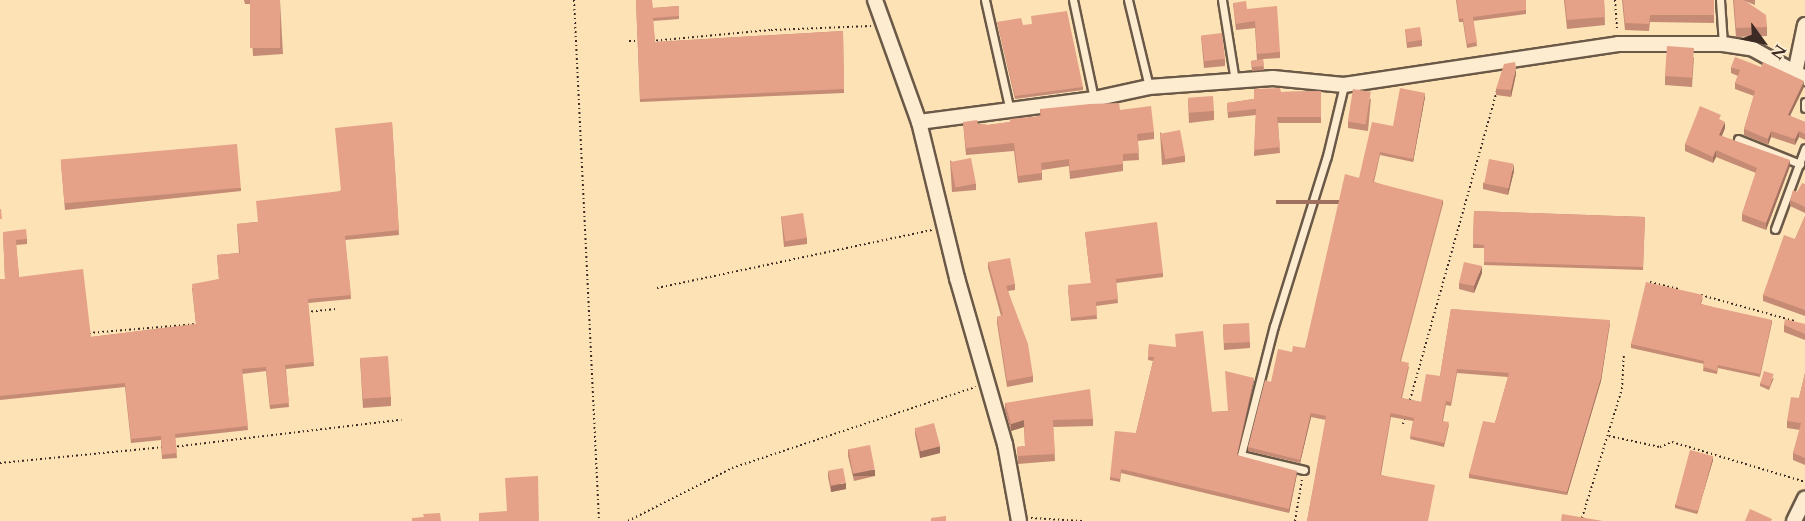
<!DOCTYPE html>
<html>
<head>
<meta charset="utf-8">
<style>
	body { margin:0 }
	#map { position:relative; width:1805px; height:521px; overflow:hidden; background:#fce2b5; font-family:Cardo,serif }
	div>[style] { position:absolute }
	.path>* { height:2px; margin-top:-1px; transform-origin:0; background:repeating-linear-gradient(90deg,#3b2b24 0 1.5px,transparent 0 4.5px) }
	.roads { filter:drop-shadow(2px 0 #6b5948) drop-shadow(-2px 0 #6b5948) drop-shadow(0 2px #6b5948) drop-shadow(0 -2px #6b5948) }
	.lane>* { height:7px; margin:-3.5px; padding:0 3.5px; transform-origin:3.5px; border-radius:3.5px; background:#fdeccf }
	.street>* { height:14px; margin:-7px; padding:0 7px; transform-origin:7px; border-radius:7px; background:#fdeccf }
	.wall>* { inset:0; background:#c58b75 }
	.shaded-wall>* { inset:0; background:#a0715f; transform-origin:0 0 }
	.building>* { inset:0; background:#e5a288; transform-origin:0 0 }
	span { translate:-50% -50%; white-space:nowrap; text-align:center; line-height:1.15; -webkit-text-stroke:4.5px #fdeccf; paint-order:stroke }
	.north { position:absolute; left:1733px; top:12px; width:60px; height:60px; -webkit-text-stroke:4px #fdeccf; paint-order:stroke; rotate:123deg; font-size:16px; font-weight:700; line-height:24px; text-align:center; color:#3b2b24 }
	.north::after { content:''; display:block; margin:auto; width:21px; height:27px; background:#3b2b24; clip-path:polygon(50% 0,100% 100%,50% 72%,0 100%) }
</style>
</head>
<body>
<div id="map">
	<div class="path">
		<div style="left:574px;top:0;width:522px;rotate:87.25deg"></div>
		<div style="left:1615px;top:0;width:30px;rotate:86deg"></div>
		<div style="left:629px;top:41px;width:12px"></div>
		<div style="left:652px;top:41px;width:120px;rotate:-5.3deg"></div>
		<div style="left:771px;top:30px;width:100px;rotate:-2.3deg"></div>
		<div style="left:1650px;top:282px;width:29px;rotate:14deg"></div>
		<div style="left:657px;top:288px;width:282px;rotate:-11.9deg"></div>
		<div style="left:1701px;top:295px;width:97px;rotate:15.6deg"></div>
		<div style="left:307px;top:312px;width:29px;rotate:-6deg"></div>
		<div style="left:89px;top:333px;width:108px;rotate:-4.8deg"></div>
		<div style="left:1410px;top:400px;width:321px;rotate:-74.3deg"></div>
		<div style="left:1403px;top:424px;width:7px;rotate:-74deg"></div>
		<div style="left:1609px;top:436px;width:52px;rotate:12.2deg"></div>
		<div style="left:1660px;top:447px;width:13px;rotate:-23deg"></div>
		<div style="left:1672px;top:442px;width:139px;rotate:16.7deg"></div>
		<div style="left:173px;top:447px;width:230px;rotate:-6.8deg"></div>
		<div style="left:0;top:463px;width:165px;rotate:-5.6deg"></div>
		<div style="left:1031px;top:518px;width:51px;rotate:3.4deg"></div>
		<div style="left:1582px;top:518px;width:135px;rotate:-72.8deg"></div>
		<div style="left:1622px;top:389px;width:33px;rotate:-87deg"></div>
		<div style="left:628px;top:521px;width:117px;rotate:-27deg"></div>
		<div style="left:732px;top:468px;width:257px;rotate:-18.4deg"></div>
		<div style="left:1295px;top:521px;width:43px;rotate:-80.5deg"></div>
	</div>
	<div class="roads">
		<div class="lane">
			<div style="left:985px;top:0;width:114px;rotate:77.3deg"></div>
			<div style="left:1073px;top:0;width:101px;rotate:78deg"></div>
			<div style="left:1128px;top:0;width:89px;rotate:76.4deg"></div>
			<div style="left:1222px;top:0;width:82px;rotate:80.9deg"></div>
			<div style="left:1720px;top:0;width:44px;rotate:86.1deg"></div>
			<div style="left:1805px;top:102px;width:6px;rotate:90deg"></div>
			<div style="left:1738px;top:139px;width:67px;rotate:22deg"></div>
			<div style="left:1775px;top:229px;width:86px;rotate:-69.7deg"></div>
			<div style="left:1304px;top:470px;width:65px;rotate:-166.6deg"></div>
			<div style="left:1241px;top:455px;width:133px;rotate:-75.7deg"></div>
			<div style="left:1274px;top:326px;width:178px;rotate:-72.7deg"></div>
			<div style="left:1327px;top:156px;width:73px;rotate:-76.5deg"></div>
		</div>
		<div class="street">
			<div style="left:875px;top:0;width:130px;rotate:70.2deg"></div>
			<div style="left:919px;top:122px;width:161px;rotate:76.3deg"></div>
			<div style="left:957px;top:278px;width:173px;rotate:73.9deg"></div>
			<div style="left:1005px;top:444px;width:78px;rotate:79.7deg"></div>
			<div style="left:1795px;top:73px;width:49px;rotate:-78.2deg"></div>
			<div style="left:919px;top:122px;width:177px;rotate:-7.5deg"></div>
			<div style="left:1094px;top:99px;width:56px;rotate:-12.3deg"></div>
			<div style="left:1149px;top:87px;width:124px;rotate:-4.2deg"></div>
			<div style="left:1273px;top:78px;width:71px;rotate:5.6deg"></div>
			<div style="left:1344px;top:85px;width:277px;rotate:-8.5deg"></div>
			<div style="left:1618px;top:44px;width:105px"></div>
			<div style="left:1723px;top:44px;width:30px;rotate:9deg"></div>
			<div style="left:1753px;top:49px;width:60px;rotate:29.1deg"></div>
			<div style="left:1794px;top:521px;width:25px;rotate:-64deg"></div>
		</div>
	</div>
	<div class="wall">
		<div style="clip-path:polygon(244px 0,280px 0,283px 54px,253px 56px,250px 4px,245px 4px)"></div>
		<div style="clip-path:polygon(636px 0,653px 8px,679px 6px,679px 19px,653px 21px,655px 42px,843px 31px,844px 93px,640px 102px)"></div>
		<div style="clip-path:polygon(1456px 0,1526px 0,1526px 14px,1473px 21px,1477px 46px,1467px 48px,1463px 22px,1459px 22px)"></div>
		<div style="clip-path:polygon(1564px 0,1604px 0,1605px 25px,1567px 29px)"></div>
		<div style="clip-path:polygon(1622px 0,1714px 0,1714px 23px,1650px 22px,1649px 31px,1625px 30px)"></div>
		<div style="clip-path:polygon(1733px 0,1755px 0,1755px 5px,1745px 1px,1767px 27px,1767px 36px,1736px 37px)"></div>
		<div style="clip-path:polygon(1233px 3px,1247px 9px,1280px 52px,1280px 58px,1263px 59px,1264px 70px,1252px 71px,1251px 61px,1257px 60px,1255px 28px,1236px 30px)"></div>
		<div style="clip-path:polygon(997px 22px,1023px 25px,1083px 87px,1083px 90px,1015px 99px)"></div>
		<div style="clip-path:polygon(1405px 29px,1422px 40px,1422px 46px,1407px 48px)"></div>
		<div style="clip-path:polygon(1201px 36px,1225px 59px,1225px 66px,1204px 68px)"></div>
		<div style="clip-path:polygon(1694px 57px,1692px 87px,1665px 85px,1665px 76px)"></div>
		<div style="clip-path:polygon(1731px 67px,1804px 87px,1790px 116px,1805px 122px,1805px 140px,1799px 137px,1795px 145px,1771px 137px,1768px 145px,1744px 135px,1744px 129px,1754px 96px,1735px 89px,1735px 83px,1738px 76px,1731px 73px)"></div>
		<div style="clip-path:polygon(1516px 74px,1511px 97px,1496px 95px,1496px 89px)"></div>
		<div style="clip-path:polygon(1321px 91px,1321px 123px,1278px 123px,1280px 153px,1254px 156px,1256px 115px,1228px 118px,1227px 103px,1254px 99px,1281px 92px)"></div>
		<div style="clip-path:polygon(1425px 97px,1413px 162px,1380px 155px,1374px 182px,1443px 204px,1401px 361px,1409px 367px,1402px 398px,1421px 402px,1440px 376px,1451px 309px,1610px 324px,1601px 381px,1567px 495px,1469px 478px,1469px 474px,1495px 423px,1508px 377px,1457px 373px,1451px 406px,1446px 405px,1443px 421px,1449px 425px,1444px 447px,1410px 439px,1413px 421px,1391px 417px,1381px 475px,1435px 489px,1307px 521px,1326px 420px,1311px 417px,1300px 463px,1248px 451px,1248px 447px,1271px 382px,1292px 352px,1305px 348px,1359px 178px,1393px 126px)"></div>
		<div style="clip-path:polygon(1371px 98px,1368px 131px,1348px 128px,1348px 122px)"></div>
		<div style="clip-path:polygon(1188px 99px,1214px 111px,1214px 120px,1189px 123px)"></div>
		<div style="clip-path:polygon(1040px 109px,1120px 110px,1154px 132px,1154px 139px,1138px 141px,1139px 160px,1123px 161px,1123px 171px,1070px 179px,1069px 166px,1042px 170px,1042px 180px,1018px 183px,1014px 151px,966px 155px,963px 122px,988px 125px,1010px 122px,1040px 116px)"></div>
		<div style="clip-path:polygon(1721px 120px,1725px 128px,1722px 136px,1790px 166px,1766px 230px,1742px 221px,1742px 214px,1756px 173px,1716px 157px,1713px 163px,1685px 151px,1685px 144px)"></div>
		<div style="clip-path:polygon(392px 122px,399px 235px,345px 240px,351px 299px,308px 303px,314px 366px,286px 369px,289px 407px,270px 409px,266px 371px,242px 374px,248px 430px,175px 438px,177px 458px,162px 459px,161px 440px,131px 443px,125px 387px,0 400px,0 279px,5px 279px,3px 232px,27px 239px,27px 244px,16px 245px,19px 277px,91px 337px,196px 324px,192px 288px,219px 279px,217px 255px,239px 253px,237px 224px,257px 222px,340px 191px)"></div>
		<div style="clip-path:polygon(1160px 132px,1185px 156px,1185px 162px,1162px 165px)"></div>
		<div style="clip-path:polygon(950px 160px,976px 184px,976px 190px,952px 192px)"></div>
		<div style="clip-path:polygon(61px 163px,241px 188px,241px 191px,65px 210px)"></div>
		<div style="clip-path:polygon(1514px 171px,1508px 195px,1483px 189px,1483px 183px)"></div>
		<div style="clip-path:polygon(1805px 184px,1805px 213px,1790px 206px,1790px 200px)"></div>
		<div style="clip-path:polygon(1474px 211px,1645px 217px,1643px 270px,1484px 265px,1484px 248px,1473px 248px)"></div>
		<div style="clip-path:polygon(781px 216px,807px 238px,807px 244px,784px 247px)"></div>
		<div style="clip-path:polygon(1805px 216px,1805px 316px,1763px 301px,1763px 295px,1795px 239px)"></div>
		<div style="clip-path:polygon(1085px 232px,1163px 273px,1163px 277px,1116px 283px,1118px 303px,1096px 306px,1097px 319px,1071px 321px,1068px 289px,1091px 283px)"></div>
		<div style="clip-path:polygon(988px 262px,1015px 284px,1015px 290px,1008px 291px,1033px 376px,1033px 382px,1007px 387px,997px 323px,997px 317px,1001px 316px,988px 268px)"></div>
		<div style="clip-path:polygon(1482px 273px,1474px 293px,1459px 289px,1459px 283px)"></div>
		<div style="clip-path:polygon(1703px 298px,1701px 304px,1772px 323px,1760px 377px,1718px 368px,1717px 374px,1703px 371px,1704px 364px,1631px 348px,1631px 344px)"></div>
		<div style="clip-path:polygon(1805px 324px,1805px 340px,1784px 332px,1784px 325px)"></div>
		<div style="clip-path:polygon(1223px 325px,1250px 342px,1250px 348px,1224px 350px)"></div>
		<div style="clip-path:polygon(1149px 344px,1212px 412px,1228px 411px,1254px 381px,1237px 455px,1297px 474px,1289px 513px,1121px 473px,1120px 482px,1110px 480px,1110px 477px,1136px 433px,1153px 361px,1148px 360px)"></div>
		<div style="clip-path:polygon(360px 359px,391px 397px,391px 406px,363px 408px)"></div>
		<div style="clip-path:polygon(1805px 373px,1805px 465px,1793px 460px,1793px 453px,1800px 430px,1787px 428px,1787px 421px,1799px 398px)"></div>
		<div style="clip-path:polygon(1774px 378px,1769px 390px,1760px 386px,1760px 383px)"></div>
		<div style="clip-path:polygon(1005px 403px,1093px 419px,1093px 426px,1053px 427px,1055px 461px,1018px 464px,1017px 447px,1025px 446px,1024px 427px,1011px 431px,1005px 410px)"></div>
		<div style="clip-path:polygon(915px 428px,940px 453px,920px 458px,915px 434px)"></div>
		<div style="clip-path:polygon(848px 449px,875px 476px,854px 481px,848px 456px)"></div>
		<div style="clip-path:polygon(1713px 460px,1697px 514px,1675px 508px,1675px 505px)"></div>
		<div style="clip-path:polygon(828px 471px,846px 489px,831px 492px,828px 477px)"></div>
	</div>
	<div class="shaded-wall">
		<div style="clip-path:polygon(1516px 68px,1516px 74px,1511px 97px,1511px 90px)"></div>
		<div style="clip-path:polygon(1804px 81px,1804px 87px,1788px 120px,1788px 115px)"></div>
		<div style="clip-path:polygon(1425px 93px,1425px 97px,1413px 162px,1413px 159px)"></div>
		<div style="clip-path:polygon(1725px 122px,1725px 128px,1719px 142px,1719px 135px)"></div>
		<div style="clip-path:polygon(1771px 131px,1771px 137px,1768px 145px,1768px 139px)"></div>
		<div style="clip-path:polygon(1799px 131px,1799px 137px,1795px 145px,1795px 139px)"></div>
		<div style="clip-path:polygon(1716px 150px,1716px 157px,1713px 163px,1713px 157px)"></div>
		<div style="clip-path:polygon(1790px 160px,1790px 166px,1766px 230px,1766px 223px)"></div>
		<div style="clip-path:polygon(1514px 164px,1514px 171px,1508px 195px,1508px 189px)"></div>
		<div style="left:1443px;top:200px;width:4px;height:167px;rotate:90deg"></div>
		<div style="clip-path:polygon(1482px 266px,1482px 273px,1474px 293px,1474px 286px)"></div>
		<div style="clip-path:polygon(1610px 320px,1601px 381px,1567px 495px,1567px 492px)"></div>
		<div style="left:1772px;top:320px;width:3px;height:55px;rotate:90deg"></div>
		<div style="clip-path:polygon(1254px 378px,1254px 381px,1237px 459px,1237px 455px)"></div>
		<div style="clip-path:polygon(1311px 413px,1311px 417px,1300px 463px,1300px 460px)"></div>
		<div style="left:1391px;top:413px;width:4px;height:63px;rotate:90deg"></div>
		<div style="clip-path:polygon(1024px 420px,1024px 427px,1011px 431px,1011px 424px)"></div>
		<div style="clip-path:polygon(940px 446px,940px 453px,920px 458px,920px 451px)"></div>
		<div style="clip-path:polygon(1713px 456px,1713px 460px,1697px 514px,1697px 511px)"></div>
		<div style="left:875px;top:470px;width:6px;height:22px;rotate:90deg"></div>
		<div style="clip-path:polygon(1297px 471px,1297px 474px,1289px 513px,1289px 509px)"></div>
		<div style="clip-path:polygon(846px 483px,846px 489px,831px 492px,831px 486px)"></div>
	</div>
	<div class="building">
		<div style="left:250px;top:0;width:30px;height:48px"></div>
		<div style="clip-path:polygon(636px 0,652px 0,653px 8px,679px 6px,679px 16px,653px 18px,655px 42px,843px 31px,844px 89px,640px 99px)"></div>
		<div style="clip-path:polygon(1457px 0,1526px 0,1526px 10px,1473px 17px,1477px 42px,1467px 44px,1463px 18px,1459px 19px)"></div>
		<div style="clip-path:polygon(1565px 0,1604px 0,1605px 17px,1567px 20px)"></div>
		<div style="clip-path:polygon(1623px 0,1714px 0,1714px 15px,1650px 15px,1649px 24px,1625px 23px)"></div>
		<div style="clip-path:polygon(1734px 0,1744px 0,1766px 15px,1767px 27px,1736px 28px)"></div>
		<div style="clip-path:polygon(1246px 1px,1247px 9px,1277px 6px,1280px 52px,1257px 54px,1255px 21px,1236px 24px,1233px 3px)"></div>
		<div style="clip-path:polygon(1067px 11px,1083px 87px,1015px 96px,997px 22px,1021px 18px,1023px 25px,1032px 24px,1031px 16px)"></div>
		<div style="left:1420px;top:27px;width:13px;height:15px;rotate:81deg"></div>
		<div style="left:1222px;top:33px;width:26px;height:21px;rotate:83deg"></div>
		<div style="left:1667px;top:46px;width:27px;height:30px;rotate:4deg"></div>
		<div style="clip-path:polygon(1735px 57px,1761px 67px,1763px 62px,1804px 81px,1788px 115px,1805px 122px,1805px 134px,1799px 131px,1795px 139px,1771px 131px,1768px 139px,1744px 129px,1755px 91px,1735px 83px,1740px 70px,1731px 67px)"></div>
		<div style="clip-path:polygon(1263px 59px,1264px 66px,1252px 67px,1251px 61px)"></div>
		<div style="clip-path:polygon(1515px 62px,1516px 68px,1511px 90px,1496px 89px,1504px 64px)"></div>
		<div style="clip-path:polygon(1280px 88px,1281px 92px,1321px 91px,1321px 117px,1277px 117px,1280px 147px,1254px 150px,1256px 109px,1228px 112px,1227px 103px,1254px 99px,1254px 89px)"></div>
		<div style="clip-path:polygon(1400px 88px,1425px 93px,1413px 159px,1380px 152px,1373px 182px,1443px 200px,1400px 361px,1409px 363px,1401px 398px,1421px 402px,1426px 374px,1440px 376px,1451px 309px,1610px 320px,1601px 378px,1567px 492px,1469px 474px,1483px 421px,1495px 423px,1509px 373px,1457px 369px,1451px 402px,1446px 401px,1442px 421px,1449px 422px,1444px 443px,1410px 436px,1414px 418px,1391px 413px,1380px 475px,1435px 485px,1428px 521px,1307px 521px,1326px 416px,1311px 413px,1300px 460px,1248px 447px,1265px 380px,1271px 382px,1278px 349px,1292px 352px,1293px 346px,1305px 348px,1345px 174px,1359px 178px,1372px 122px,1393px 126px)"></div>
		<div style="left:1353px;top:89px;width:18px;height:33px;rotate:9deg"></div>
		<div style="left:1213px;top:96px;width:15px;height:25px;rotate:86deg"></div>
		<div style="clip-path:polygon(1119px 103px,1120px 110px,1151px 106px,1154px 132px,1137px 134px,1139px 153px,1123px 154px,1123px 164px,1070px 171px,1069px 159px,1041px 163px,1042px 173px,1018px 176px,1014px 143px,966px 148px,963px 122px,977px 120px,978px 124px,988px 125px,1010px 122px,1010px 119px,1041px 116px,1040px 109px,1090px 104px)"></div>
		<div style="clip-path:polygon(1700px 106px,1721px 115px,1719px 119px,1725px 122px,1719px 135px,1790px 160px,1766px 223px,1742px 214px,1757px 168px,1716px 150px,1713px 157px,1685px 144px)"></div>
		<div style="clip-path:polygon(392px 122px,399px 230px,345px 236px,351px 295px,308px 299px,314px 362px,285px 365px,289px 403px,270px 405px,266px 367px,242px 369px,248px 426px,175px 434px,177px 453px,162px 455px,161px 436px,131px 439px,125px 383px,0 396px,0 279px,5px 279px,3px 232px,26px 229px,27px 239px,16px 240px,19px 277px,83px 269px,91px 337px,196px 324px,192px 284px,219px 279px,217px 255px,240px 253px,237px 224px,258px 222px,256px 201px,341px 191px,335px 128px)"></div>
		<div style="left:1180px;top:130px;width:26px;height:20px;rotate:79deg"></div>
		<div style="left:237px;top:144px;width:44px;height:177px;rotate:85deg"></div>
		<div style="left:971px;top:158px;width:26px;height:21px;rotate:79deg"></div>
		<div style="left:1489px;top:159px;width:25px;height:25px;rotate:11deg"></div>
		<div style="clip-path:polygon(1802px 183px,1805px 184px,1805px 207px,1790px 200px,1793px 190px,1797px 192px)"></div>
		<div style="clip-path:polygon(0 209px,1px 209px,2px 219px,0 219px)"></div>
		<div style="clip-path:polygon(1474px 211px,1645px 217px,1643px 267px,1484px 262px,1484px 245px,1473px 244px)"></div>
		<div style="left:803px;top:213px;width:25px;height:22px;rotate:81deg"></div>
		<div style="clip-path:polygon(1805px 216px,1805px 310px,1763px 295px,1784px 235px,1795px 239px)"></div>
		<div style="clip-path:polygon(1157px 222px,1163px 273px,1116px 279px,1118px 299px,1096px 302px,1097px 315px,1071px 318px,1068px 285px,1091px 283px,1085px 232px)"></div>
		<div style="clip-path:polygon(1010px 258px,1015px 284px,1006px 286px,1028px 344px,1033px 376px,1007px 381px,997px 317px,1003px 315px,988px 262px)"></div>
		<div style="clip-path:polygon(1464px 262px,1482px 266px,1474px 286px,1459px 283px)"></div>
		<div style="clip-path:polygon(1646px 282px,1703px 295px,1700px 304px,1772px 320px,1760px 374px,1718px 365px,1717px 371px,1703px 367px,1704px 361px,1631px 344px)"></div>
		<div style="clip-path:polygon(1785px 319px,1805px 324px,1805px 334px,1784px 325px)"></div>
		<div style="left:1249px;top:323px;width:19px;height:26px;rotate:87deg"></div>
		<div style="clip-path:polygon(1203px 331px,1212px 412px,1228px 411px,1225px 371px,1254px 378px,1237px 455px,1297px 471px,1289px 509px,1121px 469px,1120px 479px,1110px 477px,1115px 431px,1136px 433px,1154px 357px,1148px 357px,1149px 344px,1176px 347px,1175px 334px)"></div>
		<div style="left:388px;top:356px;width:41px;height:28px;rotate:86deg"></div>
		<div style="left:1764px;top:371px;width:10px;height:13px;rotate:17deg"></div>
		<div style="clip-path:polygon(1805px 373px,1805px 458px,1793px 453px,1801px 423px,1787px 421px,1791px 397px,1799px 398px)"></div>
		<div style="clip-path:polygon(1090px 389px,1093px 419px,1053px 420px,1055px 454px,1018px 456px,1017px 447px,1025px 446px,1024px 420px,1011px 424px,1005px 403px)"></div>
		<div style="left:934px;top:423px;width:24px;height:20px;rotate:75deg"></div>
		<div style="left:870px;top:445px;width:25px;height:22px;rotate:79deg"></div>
		<div style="left:1690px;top:450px;width:24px;height:57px;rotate:15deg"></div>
		<div style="left:843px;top:468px;width:15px;height:15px;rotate:79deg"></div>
		<div style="clip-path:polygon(538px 476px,539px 521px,479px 521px,479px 513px,507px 511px,505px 478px)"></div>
		<div style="clip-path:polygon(1750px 509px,1772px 519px,1771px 521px,1745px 521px)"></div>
		<div style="clip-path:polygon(440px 513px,441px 521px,412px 521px,412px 518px,424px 517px,423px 514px)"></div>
		<div style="clip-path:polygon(1562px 514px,1603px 521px,1561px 521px)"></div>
		<div style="clip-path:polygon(946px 516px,946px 521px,931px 521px,931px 518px)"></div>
	</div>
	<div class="north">N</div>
</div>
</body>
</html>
